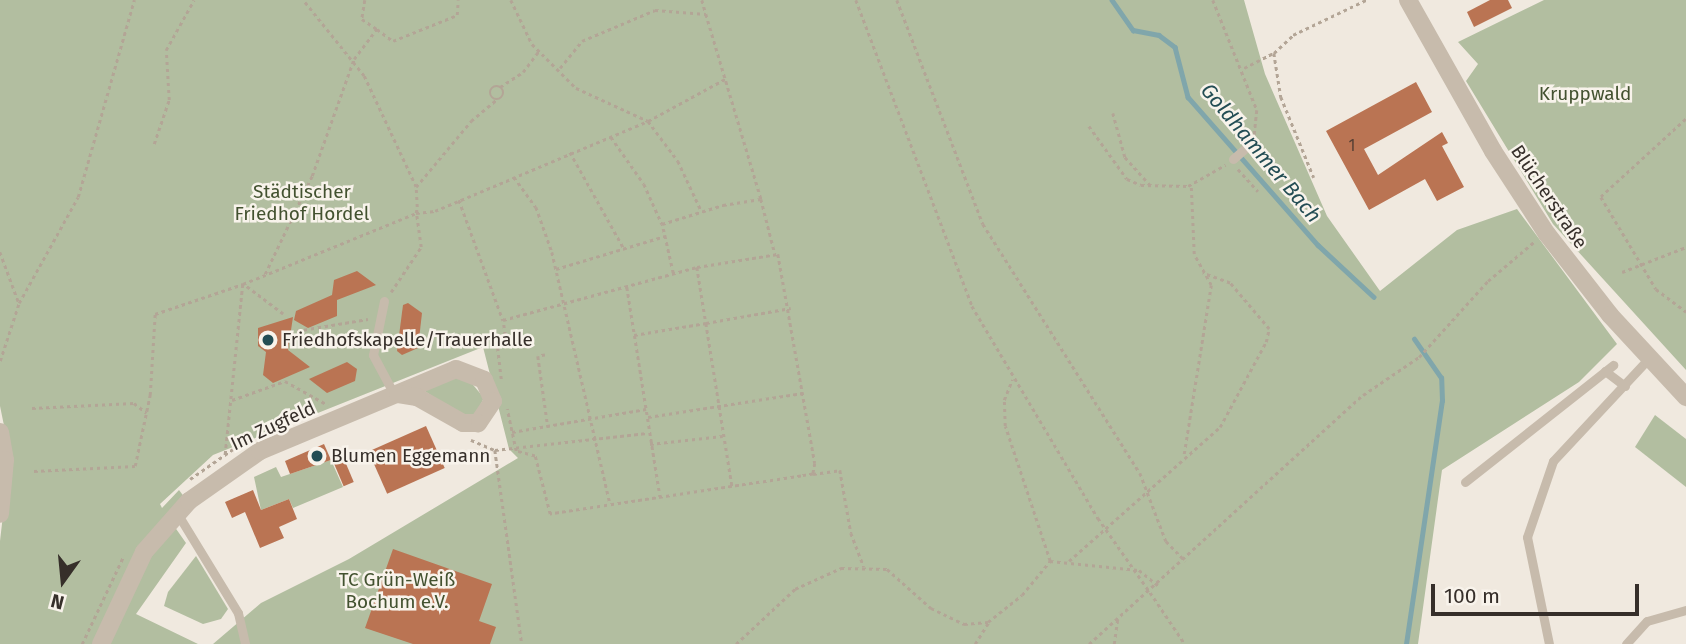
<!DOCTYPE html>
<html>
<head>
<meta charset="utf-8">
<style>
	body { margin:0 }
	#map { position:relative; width:1686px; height:644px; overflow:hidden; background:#f0e9df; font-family:"Fira Sans",sans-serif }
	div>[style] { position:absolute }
	.green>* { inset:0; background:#b2bea0 }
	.stream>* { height:4.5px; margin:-2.25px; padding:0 2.25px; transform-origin:2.25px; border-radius:2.25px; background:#80a6ab }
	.building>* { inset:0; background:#ba7453; transform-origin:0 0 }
	.path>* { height:2.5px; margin-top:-1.25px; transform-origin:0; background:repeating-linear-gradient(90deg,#b3a596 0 3.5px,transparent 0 7px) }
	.path>.ring { margin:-1.25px; padding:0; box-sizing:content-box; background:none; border:2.5px solid #b3a596; border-radius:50% }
	.service>* { height:9px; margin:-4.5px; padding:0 4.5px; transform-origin:4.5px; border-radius:4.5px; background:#c7bbac }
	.minor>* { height:18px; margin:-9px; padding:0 9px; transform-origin:9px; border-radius:9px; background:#c7bbac }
	.tertiary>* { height:18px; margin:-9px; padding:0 9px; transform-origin:9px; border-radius:9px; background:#c7bbac }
	.path-bridge>* { height:2.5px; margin-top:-1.25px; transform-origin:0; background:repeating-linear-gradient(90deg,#b3a596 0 3.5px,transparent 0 7px) }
	.dots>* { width:19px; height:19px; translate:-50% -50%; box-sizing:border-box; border:4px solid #f8f3eb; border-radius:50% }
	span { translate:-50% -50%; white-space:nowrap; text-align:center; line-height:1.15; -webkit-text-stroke:5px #f8f3eb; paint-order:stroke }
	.number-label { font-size:16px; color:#574034 }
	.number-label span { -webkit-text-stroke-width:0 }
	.park-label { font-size:19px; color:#435230 }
	.street-label { font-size:19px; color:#362f2a }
	.poi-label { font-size:19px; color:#362f2a }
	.left { translate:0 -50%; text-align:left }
	.water-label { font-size:21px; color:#234d54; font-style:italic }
	.north { position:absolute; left:28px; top:546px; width:70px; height:70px; -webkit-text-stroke:5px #f8f3eb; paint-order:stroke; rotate:195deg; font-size:19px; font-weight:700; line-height:28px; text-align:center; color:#362f2a }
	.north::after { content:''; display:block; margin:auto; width:24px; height:32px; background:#362f2a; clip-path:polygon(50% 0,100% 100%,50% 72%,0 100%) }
	.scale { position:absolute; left:1431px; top:584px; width:208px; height:32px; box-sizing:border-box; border:4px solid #362f2a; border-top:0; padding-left:9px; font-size:21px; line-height:24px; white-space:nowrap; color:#362f2a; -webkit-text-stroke:5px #f8f3eb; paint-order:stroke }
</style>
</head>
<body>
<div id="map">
	<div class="green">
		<div style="clip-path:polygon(0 0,1244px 0,1265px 74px,1327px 216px,1380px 291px,1457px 230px,1517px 209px,1617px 344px,1579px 382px,1442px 470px,1418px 644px,213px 644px,261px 603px,349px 559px,518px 458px,509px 449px,483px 347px,213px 455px,160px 504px,162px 508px,179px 490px,185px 498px,167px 516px,186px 543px,136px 614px,198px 644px,0 644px,0 541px,10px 455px,0 406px)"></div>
		<div style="clip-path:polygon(1544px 0,1686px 0,1686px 370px,1553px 224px,1466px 81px,1478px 64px,1458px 42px)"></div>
		<div style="clip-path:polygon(457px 376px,469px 380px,484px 398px,474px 417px,465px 418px,423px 390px)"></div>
		<div style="clip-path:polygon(1655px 415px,1686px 439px,1686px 487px,1635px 447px)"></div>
		<div style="clip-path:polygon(331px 460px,343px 487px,293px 508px,289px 499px,261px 510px,254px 477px,276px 467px,281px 477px)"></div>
		<div style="clip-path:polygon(196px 556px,228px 609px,221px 619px,203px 624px,164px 606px,168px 592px)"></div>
	</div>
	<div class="stream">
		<div style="left:1112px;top:0;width:37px;rotate:55deg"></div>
		<div style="left:1133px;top:30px;width:26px;rotate:11deg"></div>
		<div style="left:1159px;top:35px;width:20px;rotate:37deg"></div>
		<div style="left:1175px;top:47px;width:52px;rotate:75.4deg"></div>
		<div style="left:1188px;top:97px;width:197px;rotate:48.7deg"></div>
		<div style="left:1318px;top:245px;width:76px;rotate:42.9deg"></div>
		<div style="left:1406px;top:644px;width:246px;rotate:-81.6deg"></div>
		<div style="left:1442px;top:401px;width:23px;rotate:-92deg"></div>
		<div style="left:1441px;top:378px;width:47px;rotate:-124.7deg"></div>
	</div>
	<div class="building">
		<div style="clip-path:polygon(1490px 0,1508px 0,1512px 8px,1474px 27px,1467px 12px)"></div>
		<div style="clip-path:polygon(1416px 82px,1432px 112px,1364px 149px,1378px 175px,1442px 132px,1448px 143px,1442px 146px,1464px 187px,1437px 201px,1425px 179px,1369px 210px,1326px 131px)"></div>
		<div style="clip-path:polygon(357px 271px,376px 285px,337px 300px,337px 316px,308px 328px,294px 320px,296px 311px,332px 295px,334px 280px)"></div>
		<div style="clip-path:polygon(408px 303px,422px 313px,418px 348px,402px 355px,397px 351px,403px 305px)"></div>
		<div style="clip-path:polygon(293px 317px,288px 350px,310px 367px,273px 383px,263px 375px,266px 352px,258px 346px,258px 328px)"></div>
		<div style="clip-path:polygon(347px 362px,357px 369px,355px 381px,327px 393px,309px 379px)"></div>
		<div style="left:426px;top:426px;width:46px;height:63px;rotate:66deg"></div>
		<div style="clip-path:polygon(324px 444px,331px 460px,290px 474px,285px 461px)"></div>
		<div style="left:344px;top:459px;width:25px;height:11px;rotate:67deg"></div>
		<div style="clip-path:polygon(253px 490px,261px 510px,289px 499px,297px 519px,279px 527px,284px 538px,260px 548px,245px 512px,232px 518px,225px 502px)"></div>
		<div style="clip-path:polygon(393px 549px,492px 584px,479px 621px,496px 627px,490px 644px,413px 644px,365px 628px)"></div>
	</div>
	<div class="path">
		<div style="left:365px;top:0;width:19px;rotate:99deg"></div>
		<div style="left:362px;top:19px;width:18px;rotate:34deg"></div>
		<div style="left:511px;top:0;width:49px;rotate:64.5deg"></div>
		<div style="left:532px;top:44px;width:62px;rotate:45deg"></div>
		<div style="left:576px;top:88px;width:79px;rotate:24.6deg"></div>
		<div style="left:648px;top:121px;width:50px;rotate:53.1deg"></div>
		<div style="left:678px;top:161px;width:54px;rotate:64.9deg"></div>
		<div style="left:702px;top:0;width:15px;rotate:74deg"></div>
		<div style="left:856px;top:0;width:327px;rotate:69.2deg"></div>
		<div style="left:972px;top:306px;width:247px;rotate:59.3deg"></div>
		<div style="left:897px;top:0;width:240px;rotate:69deg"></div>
		<div style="left:983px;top:224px;width:294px;rotate:57.8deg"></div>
		<div style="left:1140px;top:473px;width:73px;rotate:69.1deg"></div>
		<div style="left:1166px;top:541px;width:28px;rotate:46deg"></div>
		<div style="left:1213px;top:0;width:118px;rotate:68.2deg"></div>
		<div style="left:1257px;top:110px;width:28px;rotate:96deg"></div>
		<div style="left:1274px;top:53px;width:45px;rotate:81deg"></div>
		<div style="left:1281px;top:97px;width:87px;rotate:67.8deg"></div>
		<div style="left:560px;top:68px;width:35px;rotate:-51deg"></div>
		<div style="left:582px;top:41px;width:79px;rotate:-23deg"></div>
		<div style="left:655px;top:10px;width:51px;rotate:4.5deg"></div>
		<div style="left:706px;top:14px;width:193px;rotate:73.4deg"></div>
		<div style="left:1244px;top:68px;width:34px;rotate:-27deg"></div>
		<div style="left:1274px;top:53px;width:26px;rotate:-43deg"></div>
		<div style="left:1293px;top:35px;width:81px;rotate:-25.6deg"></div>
		<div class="ring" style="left:490px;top:86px;width:11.5px;height:11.5px"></div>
		<div style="left:500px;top:87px;width:27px;rotate:-33deg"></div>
		<div style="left:523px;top:72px;width:26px;rotate:-53deg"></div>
		<div style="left:1113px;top:113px;width:46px;rotate:74.7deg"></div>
		<div style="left:1125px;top:157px;width:38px;rotate:48deg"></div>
		<div style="left:1686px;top:119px;width:115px;rotate:137.5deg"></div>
		<div style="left:1601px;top:197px;width:107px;rotate:59.1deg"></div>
		<div style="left:1656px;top:289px;width:38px;rotate:37deg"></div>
		<div style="left:1089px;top:126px;width:65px;rotate:54.4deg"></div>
		<div style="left:1127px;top:179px;width:15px;rotate:23deg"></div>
		<div style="left:1141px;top:185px;width:47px;rotate:1.2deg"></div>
		<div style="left:1188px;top:186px;width:43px;rotate:-29.6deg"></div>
		<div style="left:611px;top:137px;width:57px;rotate:54.9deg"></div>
		<div style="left:644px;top:184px;width:44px;rotate:65.8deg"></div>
		<div style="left:154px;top:144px;width:46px;rotate:-71.2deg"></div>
		<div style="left:169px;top:100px;width:50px;rotate:-93.4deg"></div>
		<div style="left:166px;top:50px;width:57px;rotate:-60.8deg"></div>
		<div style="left:570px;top:152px;width:109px;rotate:60.8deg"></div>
		<div style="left:1256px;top:153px;width:29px;rotate:49deg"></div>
		<div style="left:1238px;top:169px;width:30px;rotate:48deg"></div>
		<div style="left:514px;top:177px;width:37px;rotate:54deg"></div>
		<div style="left:536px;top:207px;width:48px;rotate:70.4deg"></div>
		<div style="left:552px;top:252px;width:259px;rotate:77deg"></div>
		<div style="left:416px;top:187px;width:86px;rotate:-50.2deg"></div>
		<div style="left:471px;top:121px;width:33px;rotate:-40deg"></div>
		<div style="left:459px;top:200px;width:128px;rotate:69.9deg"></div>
		<div style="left:503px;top:320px;width:201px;rotate:-15.3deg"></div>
		<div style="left:697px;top:267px;width:82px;rotate:-9.1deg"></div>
		<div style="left:778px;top:254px;width:212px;rotate:80deg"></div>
		<div style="left:815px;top:463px;width:11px;rotate:100deg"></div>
		<div style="left:813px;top:474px;width:12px;rotate:171deg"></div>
		<div style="left:801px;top:476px;width:254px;rotate:171.4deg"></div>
		<div style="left:550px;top:514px;width:60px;rotate:-104.5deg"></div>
		<div style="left:535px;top:456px;width:20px;rotate:-165deg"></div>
		<div style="left:516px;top:451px;width:43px;rotate:-102.1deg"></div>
		<div style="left:0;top:252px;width:54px;rotate:69.6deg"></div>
		<div style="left:697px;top:267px;width:57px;rotate:80.9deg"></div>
		<div style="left:706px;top:323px;width:86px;rotate:-10deg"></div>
		<div style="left:556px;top:269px;width:114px;rotate:-16.8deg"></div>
		<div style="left:1622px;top:272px;width:69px;rotate:-21.3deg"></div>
		<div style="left:673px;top:273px;width:50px;rotate:-102.7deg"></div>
		<div style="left:662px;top:224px;width:64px;rotate:-17.3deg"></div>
		<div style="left:723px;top:205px;width:38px;rotate:-9deg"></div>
		<div style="left:761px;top:199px;width:57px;rotate:75.7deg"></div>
		<div style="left:265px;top:274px;width:109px;rotate:-64.4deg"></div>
		<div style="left:312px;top:176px;width:124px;rotate:-70.3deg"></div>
		<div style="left:354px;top:59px;width:38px;rotate:-53deg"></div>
		<div style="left:377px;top:29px;width:20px;rotate:37deg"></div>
		<div style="left:393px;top:41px;width:69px;rotate:-22.1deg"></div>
		<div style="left:457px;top:15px;width:15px;rotate:-86deg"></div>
		<div style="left:627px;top:287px;width:212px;rotate:81deg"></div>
		<div style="left:391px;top:292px;width:54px;rotate:-56.3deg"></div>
		<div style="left:421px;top:247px;width:34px;rotate:-98deg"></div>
		<div style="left:416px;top:213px;width:19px;rotate:-6deg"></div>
		<div style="left:435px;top:211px;width:231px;rotate:-22.9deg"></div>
		<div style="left:648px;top:121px;width:88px;rotate:-28.6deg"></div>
		<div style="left:283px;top:314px;width:50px;rotate:-143.1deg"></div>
		<div style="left:243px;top:284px;width:187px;rotate:-22.3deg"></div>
		<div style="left:416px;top:213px;width:6px;rotate:-81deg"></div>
		<div style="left:417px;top:207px;width:20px;rotate:-93deg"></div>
		<div style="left:416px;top:187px;width:123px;rotate:-115.1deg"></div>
		<div style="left:364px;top:76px;width:97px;rotate:-128.8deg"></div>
		<div style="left:290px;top:332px;width:79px;rotate:-9.5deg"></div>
		<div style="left:634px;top:335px;width:73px;rotate:-9.5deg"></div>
		<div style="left:706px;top:323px;width:165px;rotate:80.9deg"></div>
		<div style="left:545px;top:355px;width:7px;rotate:172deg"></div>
		<div style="left:538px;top:356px;width:72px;rotate:82deg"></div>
		<div style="left:0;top:361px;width:61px;rotate:-71.9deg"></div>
		<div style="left:19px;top:303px;width:121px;rotate:-60.9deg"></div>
		<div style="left:78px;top:197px;width:205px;rotate:-74.1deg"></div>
		<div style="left:501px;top:379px;width:43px;rotate:-96.6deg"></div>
		<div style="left:496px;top:336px;width:9px;rotate:-6deg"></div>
		<div style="left:505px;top:335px;width:15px;rotate:-98deg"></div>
		<div style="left:232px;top:400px;width:56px;rotate:-19.7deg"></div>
		<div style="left:285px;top:381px;width:49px;rotate:29.2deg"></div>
		<div style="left:32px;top:408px;width:102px;rotate:-2.8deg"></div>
		<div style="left:134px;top:403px;width:16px;rotate:38deg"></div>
		<div style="left:648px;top:417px;width:157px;rotate:-8.8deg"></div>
		<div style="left:512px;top:432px;width:136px;rotate:-9.7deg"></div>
		<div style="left:471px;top:440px;width:26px;rotate:23deg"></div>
		<div style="left:495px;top:450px;width:196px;rotate:82.1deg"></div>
		<div style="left:650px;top:444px;width:73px;rotate:-6.3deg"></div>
		<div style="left:495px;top:450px;width:153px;rotate:-6.4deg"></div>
		<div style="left:1184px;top:454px;width:171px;rotate:-80.9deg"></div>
		<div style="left:1211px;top:285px;width:35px;rotate:-119deg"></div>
		<div style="left:1194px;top:254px;width:69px;rotate:-92.5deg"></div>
		<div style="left:34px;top:471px;width:101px;rotate:-2.8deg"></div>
		<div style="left:135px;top:466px;width:73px;rotate:-78.1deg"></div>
		<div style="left:150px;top:395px;width:81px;rotate:-86.5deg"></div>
		<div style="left:155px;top:314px;width:93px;rotate:-18.8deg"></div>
		<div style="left:243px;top:284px;width:174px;rotate:95.9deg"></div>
		<div style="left:813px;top:474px;width:27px;rotate:-8deg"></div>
		<div style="left:840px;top:470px;width:64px;rotate:80.1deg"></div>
		<div style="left:851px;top:533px;width:36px;rotate:69deg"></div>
		<div style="left:190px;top:479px;width:52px;rotate:-34.9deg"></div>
		<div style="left:1050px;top:561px;width:89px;rotate:5.8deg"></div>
		<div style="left:1139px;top:570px;width:26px;rotate:39deg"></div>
		<div style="left:1069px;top:561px;width:202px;rotate:-41.6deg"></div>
		<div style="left:1220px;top:427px;width:97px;rotate:-61.6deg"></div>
		<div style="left:1266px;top:342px;width:13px;rotate:-77deg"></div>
		<div style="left:1269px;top:329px;width:60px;rotate:-130.3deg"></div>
		<div style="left:1230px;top:283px;width:29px;rotate:-160deg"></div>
		<div style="left:1154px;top:598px;width:55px;rotate:56deg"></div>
		<div style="left:82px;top:644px;width:98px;rotate:-64.7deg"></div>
		<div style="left:736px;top:644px;width:81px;rotate:-43deg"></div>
		<div style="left:795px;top:589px;width:51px;rotate:-24.5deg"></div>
		<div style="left:841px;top:568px;width:46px;rotate:1.2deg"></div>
		<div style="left:887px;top:569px;width:59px;rotate:41.6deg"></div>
		<div style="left:931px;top:608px;width:37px;rotate:26deg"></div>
		<div style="left:964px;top:624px;width:24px;rotate:-5deg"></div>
		<div style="left:988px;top:622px;width:43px;rotate:-38.5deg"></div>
		<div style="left:1022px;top:595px;width:44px;rotate:-50.5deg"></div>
		<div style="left:1050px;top:561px;width:142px;rotate:-108.4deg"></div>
		<div style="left:1005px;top:426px;width:26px;rotate:-92deg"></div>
		<div style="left:1004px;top:400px;width:22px;rotate:-68deg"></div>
		<div style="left:975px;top:644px;width:25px;rotate:-58deg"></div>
		<div style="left:1089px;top:644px;width:370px;rotate:-42.3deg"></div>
		<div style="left:1363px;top:395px;width:68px;rotate:-34.2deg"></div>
		<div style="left:1419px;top:357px;width:103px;rotate:-47.8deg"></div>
		<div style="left:1488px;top:281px;width:62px;rotate:-40.4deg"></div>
		<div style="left:1114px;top:644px;width:27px;rotate:-82deg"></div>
	</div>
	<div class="service">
		<div style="left:1233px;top:159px;width:18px;rotate:-41deg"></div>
		<div style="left:384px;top:301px;width:55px;rotate:101.5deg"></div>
		<div style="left:373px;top:355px;width:47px;rotate:61.8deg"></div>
		<div style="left:1605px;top:371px;width:25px;rotate:37deg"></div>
		<div style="left:1465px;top:482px;width:189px;rotate:-38.3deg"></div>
		<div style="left:177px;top:513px;width:117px;rotate:58.6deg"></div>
		<div style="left:238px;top:613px;width:32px;rotate:77deg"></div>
		<div style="left:1549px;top:644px;width:109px;rotate:-101.6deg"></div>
		<div style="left:1527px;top:537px;width:80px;rotate:-71.1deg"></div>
		<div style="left:1553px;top:461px;width:139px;rotate:-47deg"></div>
		<div style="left:1626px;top:644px;width:31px;rotate:-48deg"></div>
		<div style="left:1647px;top:621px;width:41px;rotate:-15.8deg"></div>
	</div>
	<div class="minor">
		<div style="left:0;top:432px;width:28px;rotate:80deg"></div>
		<div style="left:5px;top:460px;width:54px;rotate:95.3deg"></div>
		<div style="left:101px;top:644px;width:102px;rotate:-64.9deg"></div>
		<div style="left:144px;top:552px;width:68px;rotate:-48.6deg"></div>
		<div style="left:189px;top:501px;width:87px;rotate:-35.2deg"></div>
		<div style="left:260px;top:451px;width:212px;rotate:-22.7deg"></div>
		<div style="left:456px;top:369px;width:30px;rotate:21deg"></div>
		<div style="left:484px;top:380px;width:23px;rotate:67deg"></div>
		<div style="left:493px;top:401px;width:27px;rotate:124deg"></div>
		<div style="left:478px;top:423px;width:15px;rotate:180deg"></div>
		<div style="left:463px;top:423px;width:53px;rotate:-150.5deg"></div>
		<div style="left:417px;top:397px;width:19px;rotate:-171deg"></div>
	</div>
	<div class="tertiary">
		<div style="left:1408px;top:0;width:173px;rotate:60.6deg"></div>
		<div style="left:1493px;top:151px;width:99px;rotate:57deg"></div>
		<div style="left:1547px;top:234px;width:103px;rotate:52.1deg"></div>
		<div style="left:1610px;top:315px;width:112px;rotate:47.2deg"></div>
	</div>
	<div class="path-bridge">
		<div style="left:1098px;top:518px;width:98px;rotate:55deg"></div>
	</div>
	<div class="dots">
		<div style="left:268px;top:340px;background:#234d54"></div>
		<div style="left:317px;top:456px;background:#234d54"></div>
	</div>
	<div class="number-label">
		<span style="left:1352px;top:146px">1</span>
	</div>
	<div class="park-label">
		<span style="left:1585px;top:94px">Kruppwald</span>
		<span style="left:302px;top:203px">Städtischer<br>Friedhof Hordel</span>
		<span style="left:397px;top:591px">TC Grün-Weiß<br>Bochum e.V.</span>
	</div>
	<div class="street-label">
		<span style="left:1549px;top:197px;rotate:56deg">Blücherstraße</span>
		<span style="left:273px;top:426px;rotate:-25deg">Im Zugfeld</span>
	</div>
	<div class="poi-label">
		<span class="left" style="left:282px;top:340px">Friedhofskapelle/Trauerhalle</span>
		<span class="left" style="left:331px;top:456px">Blumen Eggemann</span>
	</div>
	<div class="water-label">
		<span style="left:1261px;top:153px;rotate:50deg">Goldhammer Bach</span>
	</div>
	<div class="north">N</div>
	<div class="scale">100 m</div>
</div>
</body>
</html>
